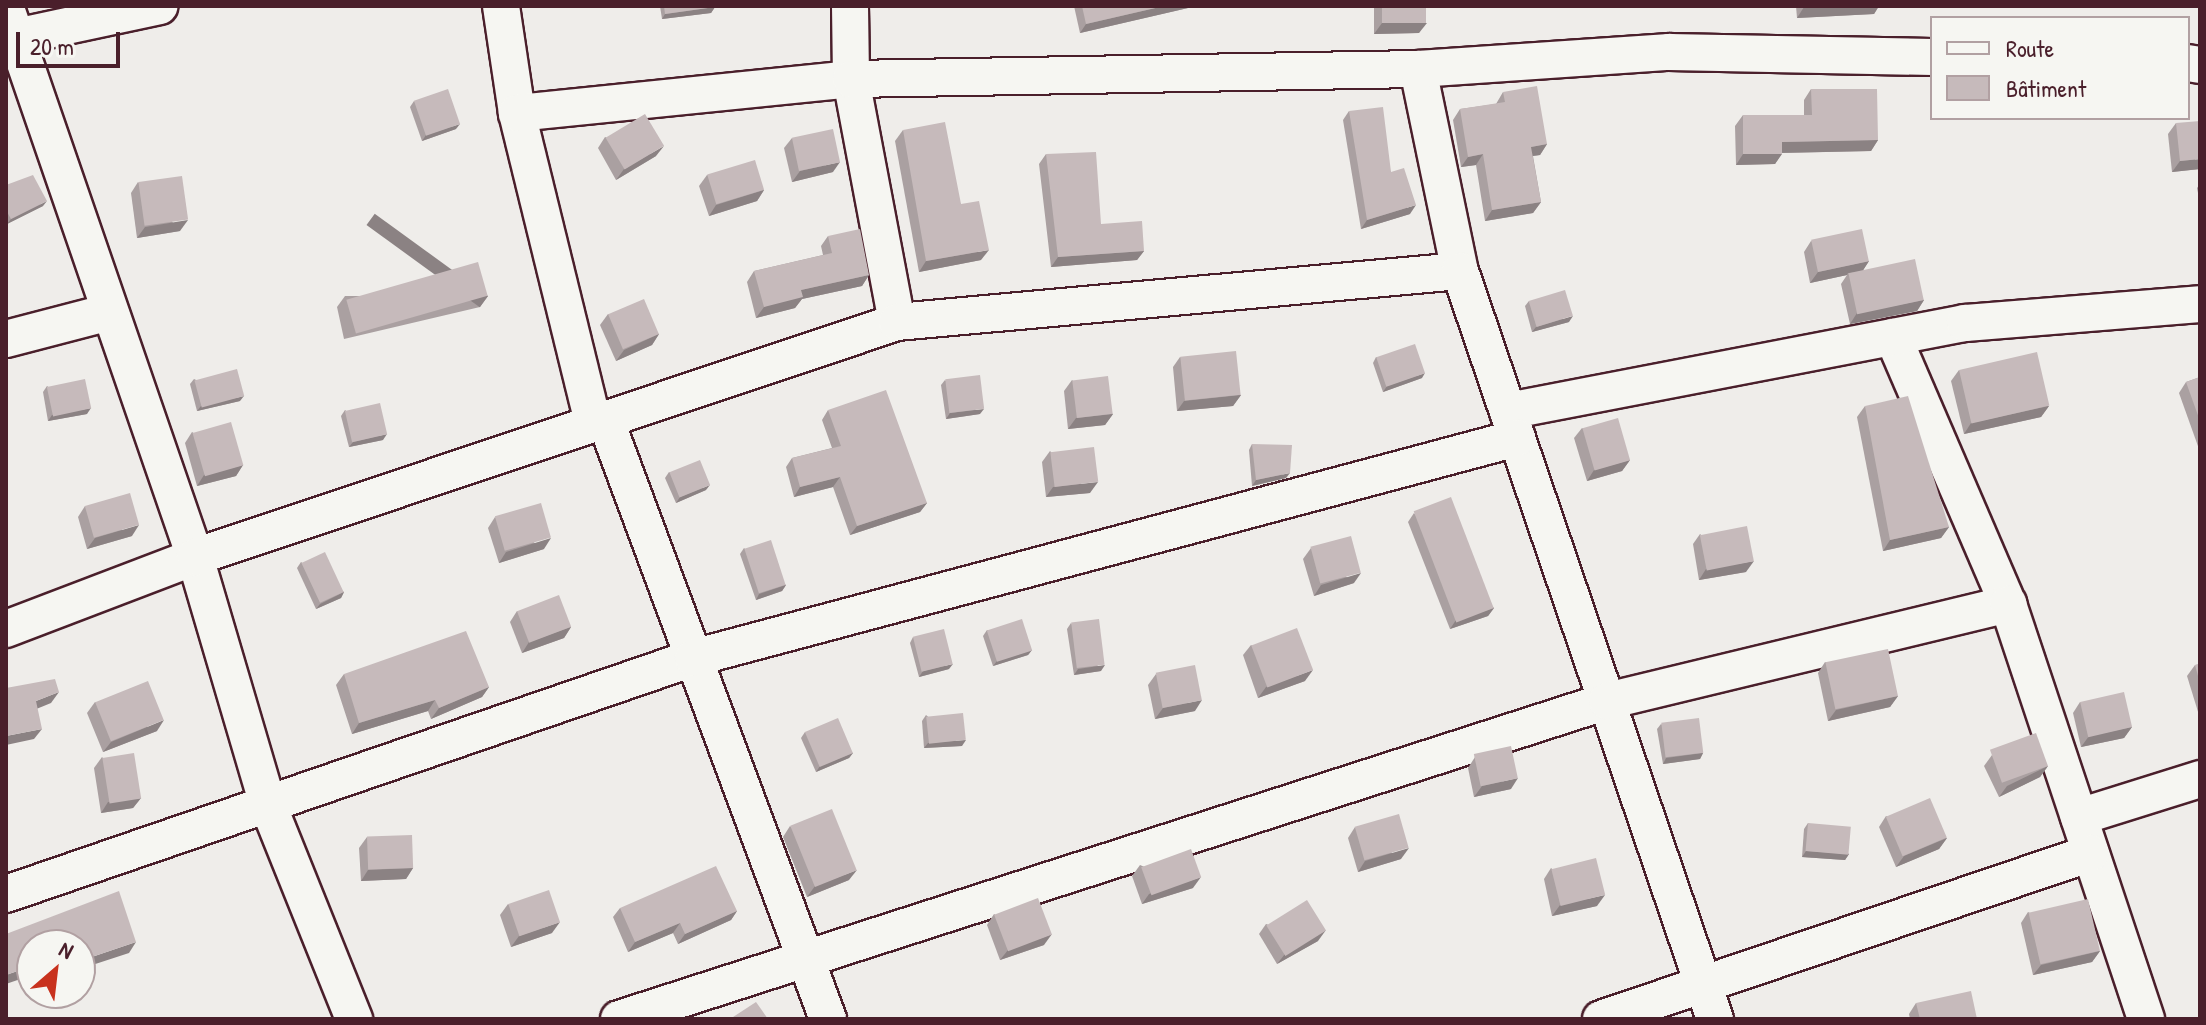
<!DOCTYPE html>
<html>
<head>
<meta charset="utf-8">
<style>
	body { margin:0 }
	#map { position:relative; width:2206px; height:1025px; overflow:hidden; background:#efedea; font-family:"Patrick Hand",sans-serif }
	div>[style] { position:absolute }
	.roads { filter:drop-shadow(2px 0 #4a1f2b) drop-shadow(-2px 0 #4a1f2b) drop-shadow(0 2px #4a1f2b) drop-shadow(0 -2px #4a1f2b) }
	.minor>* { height:36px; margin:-18px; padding:0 18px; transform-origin:18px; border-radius:18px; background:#f6f6f2 }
	.wall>* { inset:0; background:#aaa0a1 }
	.shaded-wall>* { inset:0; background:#8b8283; transform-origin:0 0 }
	.building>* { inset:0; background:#c6babb; transform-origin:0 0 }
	span { translate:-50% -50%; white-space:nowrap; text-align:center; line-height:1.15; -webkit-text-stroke:6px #f6f6f2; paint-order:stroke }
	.frame { position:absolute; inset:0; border:8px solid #4a1f2b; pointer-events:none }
	.legend { position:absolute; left:1930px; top:16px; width:260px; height:104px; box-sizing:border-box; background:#f6f6f2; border:2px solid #b1a0a2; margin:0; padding:10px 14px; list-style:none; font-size:24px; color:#4a1f2b }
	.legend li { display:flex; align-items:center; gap:16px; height:40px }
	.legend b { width:40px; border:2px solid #b1a0a2 }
	.north { position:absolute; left:16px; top:929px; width:80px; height:80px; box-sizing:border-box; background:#f6f6f2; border:2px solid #b1a0a2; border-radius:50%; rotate:28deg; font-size:22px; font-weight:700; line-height:32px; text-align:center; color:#4a1f2b }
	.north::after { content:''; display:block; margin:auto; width:28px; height:36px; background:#c8321e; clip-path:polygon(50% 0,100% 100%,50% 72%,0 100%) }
	.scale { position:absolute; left:16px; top:32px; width:104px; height:36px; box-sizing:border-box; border:4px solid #4a1f2b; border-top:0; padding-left:10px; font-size:24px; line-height:28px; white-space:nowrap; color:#4a1f2b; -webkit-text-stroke:6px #f6f6f2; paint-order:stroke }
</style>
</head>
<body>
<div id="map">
	<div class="roads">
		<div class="minor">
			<div style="left:501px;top:6px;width:108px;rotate:81.5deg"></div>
			<div style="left:517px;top:113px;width:319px;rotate:76.2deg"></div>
			<div style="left:850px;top:6px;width:73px;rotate:89.2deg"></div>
			<div style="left:851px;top:79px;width:247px;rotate:79.3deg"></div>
			<div style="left:6px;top:8px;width:581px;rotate:71deg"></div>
			<div style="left:195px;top:557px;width:259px;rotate:73.6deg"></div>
			<div style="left:268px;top:805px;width:231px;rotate:68.1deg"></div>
			<div style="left:6px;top:39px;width:157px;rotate:-12.1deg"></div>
			<div style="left:2188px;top:63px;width:12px;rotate:9deg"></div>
			<div style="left:1418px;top:69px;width:206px;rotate:78.3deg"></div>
			<div style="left:517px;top:113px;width:336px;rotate:-5.8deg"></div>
			<div style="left:851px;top:79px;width:567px;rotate:-1.01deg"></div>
			<div style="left:1418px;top:69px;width:252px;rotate:-3.9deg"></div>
			<div style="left:1669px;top:52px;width:263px;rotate:1.1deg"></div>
			<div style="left:1893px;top:337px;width:291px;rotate:66.7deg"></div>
			<div style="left:6px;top:339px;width:107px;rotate:-14.6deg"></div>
			<div style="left:1508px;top:411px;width:465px;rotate:-10.9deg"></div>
			<div style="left:1965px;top:323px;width:236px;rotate:-4.6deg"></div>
			<div style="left:605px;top:419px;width:640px;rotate:69.61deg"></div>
			<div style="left:6px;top:629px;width:202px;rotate:-20.9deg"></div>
			<div style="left:195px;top:557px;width:740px;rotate:-18.51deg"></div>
			<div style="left:897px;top:322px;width:565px;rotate:-5.18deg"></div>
			<div style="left:1460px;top:271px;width:790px;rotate:71.18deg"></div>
			<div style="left:2079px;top:817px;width:127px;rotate:-17.4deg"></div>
			<div style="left:6px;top:894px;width:726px;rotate:-18.96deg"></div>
			<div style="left:693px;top:658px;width:853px;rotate:-14.95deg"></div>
			<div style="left:619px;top:1019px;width:1038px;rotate:-17.84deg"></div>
			<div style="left:1607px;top:701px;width:413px;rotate:-13.6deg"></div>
			<div style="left:2008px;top:604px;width:437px;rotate:71.6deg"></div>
			<div style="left:1601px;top:1019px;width:517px;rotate:-18.72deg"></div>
		</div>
	</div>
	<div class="wall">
		<div style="clip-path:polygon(660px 6px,715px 6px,715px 7px,711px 13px,662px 19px)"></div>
		<div style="clip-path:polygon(1074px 6px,1189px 6px,1188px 8px,1080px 33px)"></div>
		<div style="clip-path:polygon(1374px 6px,1426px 6px,1419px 33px,1374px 34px)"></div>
		<div style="clip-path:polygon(1796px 6px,1879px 6px,1874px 14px,1797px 18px)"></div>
		<div style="clip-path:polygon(1811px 89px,1878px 140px,1871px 151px,1782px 153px,1775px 164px,1736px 165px,1735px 126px,1743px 115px,1804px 115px,1804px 100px)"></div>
		<div style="clip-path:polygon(1503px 92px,1547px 144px,1540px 155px,1533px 156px,1541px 202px,1533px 213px,1485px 221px,1476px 165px,1461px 167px,1453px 120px,1460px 109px,1496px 104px)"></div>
		<div style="clip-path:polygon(414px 101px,456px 129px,422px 141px,410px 107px)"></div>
		<div style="clip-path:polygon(1349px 111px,1391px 172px,1410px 214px,1361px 229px,1343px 120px)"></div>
		<div style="clip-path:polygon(2176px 123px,2200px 169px,2172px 172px,2168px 134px)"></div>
		<div style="clip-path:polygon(903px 130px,961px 204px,981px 260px,919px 272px,895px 141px)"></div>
		<div style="clip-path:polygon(605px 137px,656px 156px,616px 180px,598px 148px)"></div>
		<div style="clip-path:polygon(792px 138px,833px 172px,792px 182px,784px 148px)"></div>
		<div style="clip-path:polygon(1046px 154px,1101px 224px,1144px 251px,1137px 260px,1051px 267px,1039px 164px)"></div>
		<div style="clip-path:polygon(707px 175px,764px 190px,757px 201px,709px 216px,699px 186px)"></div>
		<div style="clip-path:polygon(138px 182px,180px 231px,137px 238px,131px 193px)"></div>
		<div style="clip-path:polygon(2200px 184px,2200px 203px,2197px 188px)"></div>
		<div style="clip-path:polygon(6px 185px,43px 206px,7px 224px)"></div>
		<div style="clip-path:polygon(828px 236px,869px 275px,862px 286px,802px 299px,795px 308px,756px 318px,747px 282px,754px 271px,823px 255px,821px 246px)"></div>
		<div style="clip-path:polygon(1811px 241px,1869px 261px,1863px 270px,1924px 300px,1917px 311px,1850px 324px,1841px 284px,1847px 275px,1810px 283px,1804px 252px)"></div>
		<div style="clip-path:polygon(345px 296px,488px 296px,480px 307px,344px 339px,337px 307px)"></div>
		<div style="clip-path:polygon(1529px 301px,1569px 322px,1532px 332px,1525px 306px)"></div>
		<div style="clip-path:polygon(608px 314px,659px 334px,652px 345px,616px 361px,600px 325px)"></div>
		<div style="clip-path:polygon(1180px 357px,1241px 395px,1233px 406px,1177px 411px,1173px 367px)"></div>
		<div style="clip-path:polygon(1376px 357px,1422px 378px,1383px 392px,1373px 363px)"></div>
		<div style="clip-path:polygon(1959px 370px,2049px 406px,2041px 417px,1964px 434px,1951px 381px)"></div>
		<div style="clip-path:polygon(2200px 377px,2200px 449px,2199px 449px,2179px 393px,2186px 382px)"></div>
		<div style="clip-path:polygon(194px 379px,240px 401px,197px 411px,190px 384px)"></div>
		<div style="clip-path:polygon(945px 380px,980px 414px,946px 419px,941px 385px)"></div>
		<div style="clip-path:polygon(1072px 380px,1113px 414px,1105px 425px,1068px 429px,1064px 391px)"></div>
		<div style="clip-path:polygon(47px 386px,87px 414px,48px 421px,43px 392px)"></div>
		<div style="clip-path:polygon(1865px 406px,1949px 527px,1941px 538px,1883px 551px,1857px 417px)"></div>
		<div style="clip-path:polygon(345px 410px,383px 440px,349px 447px,341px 416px)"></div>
		<div style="clip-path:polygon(828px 410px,927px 503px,920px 512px,850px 535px,833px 487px,794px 497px,786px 467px,792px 458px,832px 448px,822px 420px)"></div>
		<div style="clip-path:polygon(1582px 428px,1630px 460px,1622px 471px,1587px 481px,1574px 438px)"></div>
		<div style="clip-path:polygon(192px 432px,243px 465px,236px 476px,197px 486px,185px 443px)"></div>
		<div style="clip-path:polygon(1252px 444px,1286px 478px,1252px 486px,1249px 450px)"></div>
		<div style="clip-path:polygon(1050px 451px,1090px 493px,1046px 497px,1042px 462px)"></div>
		<div style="clip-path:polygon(669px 472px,706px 490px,676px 503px,665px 478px)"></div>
		<div style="clip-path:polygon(85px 506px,132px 536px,87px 549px,78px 517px)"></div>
		<div style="clip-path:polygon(1414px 513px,1494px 608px,1488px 616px,1450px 629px,1408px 522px)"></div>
		<div style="clip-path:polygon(495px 517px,544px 549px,499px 563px,488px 528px)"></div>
		<div style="clip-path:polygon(1700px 534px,1746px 572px,1699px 580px,1693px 544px)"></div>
		<div style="clip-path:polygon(744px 548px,786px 585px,782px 591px,756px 600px,740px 554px)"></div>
		<div style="clip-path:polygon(1311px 548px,1354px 583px,1314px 596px,1303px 559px)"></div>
		<div style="clip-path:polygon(301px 562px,344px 592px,341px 598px,316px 609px,297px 568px)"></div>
		<div style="clip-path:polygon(517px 611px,571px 627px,564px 638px,522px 653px,510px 622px)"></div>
		<div style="clip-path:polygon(1071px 623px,1101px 671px,1074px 675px,1067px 629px)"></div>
		<div style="clip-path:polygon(987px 630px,1032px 650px,1028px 655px,993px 666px,983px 636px)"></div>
		<div style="clip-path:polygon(913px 637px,949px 669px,919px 677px,910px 643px)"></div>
		<div style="clip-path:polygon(1251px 645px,1305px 681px,1258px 698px,1243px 655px)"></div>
		<div style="clip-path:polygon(1825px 662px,1898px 696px,1890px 707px,1828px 721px,1818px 673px)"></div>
		<div style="clip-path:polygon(2200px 664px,2200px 715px,2199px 715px,2187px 676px,2195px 665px)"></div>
		<div style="clip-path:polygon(344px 674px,489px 687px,482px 697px,431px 719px,428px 711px,352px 734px,336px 685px)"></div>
		<div style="clip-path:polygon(1156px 674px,1195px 711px,1155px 719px,1148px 685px)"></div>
		<div style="clip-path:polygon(95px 702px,157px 731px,103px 752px,87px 713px)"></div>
		<div style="clip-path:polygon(2080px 702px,2132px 727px,2124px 738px,2081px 747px,2073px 713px)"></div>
		<div style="clip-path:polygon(926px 715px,962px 746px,924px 748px,922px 721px)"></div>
		<div style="clip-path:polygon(1661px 724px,1703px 753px,1700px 759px,1663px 764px,1657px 729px)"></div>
		<div style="clip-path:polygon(805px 732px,853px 753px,849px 758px,816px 772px,801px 738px)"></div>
		<div style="clip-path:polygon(1992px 755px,2048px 766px,2040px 777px,1999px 797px,1984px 766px)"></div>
		<div style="clip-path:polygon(102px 757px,141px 798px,133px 808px,101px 813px,94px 768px)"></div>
		<div style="clip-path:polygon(1475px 757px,1511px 789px,1474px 797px,1468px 768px)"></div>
		<div style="clip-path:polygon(1886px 816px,1947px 838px,1939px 849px,1896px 867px,1879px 827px)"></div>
		<div style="clip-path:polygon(1808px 823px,1849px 854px,1845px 860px,1802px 857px,1804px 829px)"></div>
		<div style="clip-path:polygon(790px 826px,849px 880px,807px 897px,783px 837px)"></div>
		<div style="clip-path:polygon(1355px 827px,1401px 859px,1358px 872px,1348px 838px)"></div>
		<div style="clip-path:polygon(367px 837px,413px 868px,406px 879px,361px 881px,359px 848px)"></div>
		<div style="clip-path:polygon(1140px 865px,1193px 888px,1142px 904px,1132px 876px)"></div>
		<div style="clip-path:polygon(1551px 868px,1597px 906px,1552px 916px,1544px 879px)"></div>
		<div style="clip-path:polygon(508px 904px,552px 933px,511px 947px,500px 915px)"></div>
		<div style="clip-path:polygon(620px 908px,737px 911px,731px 920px,678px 944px,673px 933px,628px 952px,613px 917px)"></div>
		<div style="clip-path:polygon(2028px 912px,2100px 951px,2092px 962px,2033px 975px,2021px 923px)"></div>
		<div style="clip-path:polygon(994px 914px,1044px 945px,1000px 960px,987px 925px)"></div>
		<div style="clip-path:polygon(1266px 924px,1318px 941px,1277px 964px,1259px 934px)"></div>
		<div style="clip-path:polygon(1916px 1003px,1977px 1019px,1910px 1019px,1909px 1014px)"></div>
	</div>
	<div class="shaded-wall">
		<div style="clip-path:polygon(1164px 6px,1189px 6px,1188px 8px,1080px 33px,1086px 24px)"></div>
		<div style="clip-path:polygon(1473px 6px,1500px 6px,1498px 8px)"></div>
		<div style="clip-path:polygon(1566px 6px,1638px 6px,1566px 7px)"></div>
		<div style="clip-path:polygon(1707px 6px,1745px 6px,1706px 8px)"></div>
		<div style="clip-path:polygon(1825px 6px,1879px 6px,1874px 14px,1797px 18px,1804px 7px)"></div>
		<div style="clip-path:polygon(715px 7px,711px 13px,662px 19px,665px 14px)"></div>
		<div style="clip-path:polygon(1382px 23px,1427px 23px,1419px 33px,1374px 34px)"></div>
		<div style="clip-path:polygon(460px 124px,456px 129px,422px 141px,426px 135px)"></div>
		<div style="clip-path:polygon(1878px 140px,1871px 151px,1775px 153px,1782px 142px)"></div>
		<div style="clip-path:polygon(1547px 144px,1540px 155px,1524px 157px,1531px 147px)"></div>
		<div style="clip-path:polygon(664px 146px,656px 156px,616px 180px,624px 169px)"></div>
		<div style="clip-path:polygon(1483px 154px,1476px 165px,1461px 167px,1468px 157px)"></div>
		<div style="clip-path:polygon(1743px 154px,1782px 154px,1775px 164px,1736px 165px)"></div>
		<div style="clip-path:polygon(2200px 159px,2200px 169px,2172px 172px,2180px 161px)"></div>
		<div style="clip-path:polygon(840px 162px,833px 172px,792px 182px,800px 171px)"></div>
		<div style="clip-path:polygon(764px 190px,757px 201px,709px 216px,716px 205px)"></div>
		<div style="clip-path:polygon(47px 201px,43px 206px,7px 224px,11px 219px)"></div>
		<div style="clip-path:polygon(1541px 202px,1533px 213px,1485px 221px,1492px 210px)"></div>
		<div style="clip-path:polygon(1416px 205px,1410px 214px,1361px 229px,1367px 220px)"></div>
		<div style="clip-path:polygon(188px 220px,180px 231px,137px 238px,145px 227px)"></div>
		<div style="clip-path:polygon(989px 250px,981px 260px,919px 272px,926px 261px)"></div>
		<div style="clip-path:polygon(1144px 251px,1137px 260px,1051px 267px,1058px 257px)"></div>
		<div style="clip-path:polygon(1869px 261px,1862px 272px,1848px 273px,1847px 275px,1810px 283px,1818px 272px)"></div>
		<div style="clip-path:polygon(869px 275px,862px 286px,802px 299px,795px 308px,756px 318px,764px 307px,801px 290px)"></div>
		<div style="left:488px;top:296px;width:14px;height:140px;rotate:126deg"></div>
		<div style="clip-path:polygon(1924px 300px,1917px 311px,1850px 324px,1857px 313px)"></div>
		<div style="clip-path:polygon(1573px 316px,1569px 322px,1532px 332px,1536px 327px)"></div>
		<div style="clip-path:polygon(659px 334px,652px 345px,616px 361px,624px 350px)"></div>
		<div style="clip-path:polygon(1425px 373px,1422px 378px,1383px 392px,1387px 386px)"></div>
		<div style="clip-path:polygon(1241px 395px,1233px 406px,1177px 411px,1184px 401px)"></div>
		<div style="clip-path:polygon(244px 396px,240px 401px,197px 411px,201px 406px)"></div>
		<div style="clip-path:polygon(2049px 406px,2041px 417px,1964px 434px,1971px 423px)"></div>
		<div style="clip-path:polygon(91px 408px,87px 414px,48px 421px,52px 415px)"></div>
		<div style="clip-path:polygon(984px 409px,980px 414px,946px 419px,950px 413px)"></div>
		<div style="clip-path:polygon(1113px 414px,1105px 425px,1068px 429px,1076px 418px)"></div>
		<div style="clip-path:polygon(387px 434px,383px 440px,349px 447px,353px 442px)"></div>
		<div style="clip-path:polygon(1630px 460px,1622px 471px,1587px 481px,1594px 470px)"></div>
		<div style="clip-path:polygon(243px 465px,236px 476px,197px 486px,204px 475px)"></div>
		<div style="clip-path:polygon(1290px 473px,1286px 478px,1252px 486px,1256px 480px)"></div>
		<div style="clip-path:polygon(840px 477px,833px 487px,794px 497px,800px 487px)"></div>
		<div style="clip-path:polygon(1098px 482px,1090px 493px,1046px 497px,1053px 487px)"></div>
		<div style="clip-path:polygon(710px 485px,706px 490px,676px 503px,680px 497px)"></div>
		<div style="clip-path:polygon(927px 503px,920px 512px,850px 535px,857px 526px)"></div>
		<div style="clip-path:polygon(139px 525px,132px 536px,87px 549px,95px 538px)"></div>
		<div style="clip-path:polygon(1949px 527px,1941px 538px,1883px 551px,1890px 540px)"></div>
		<div style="clip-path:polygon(551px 538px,544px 549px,499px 563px,506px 552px)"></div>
		<div style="clip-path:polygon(1754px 561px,1746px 572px,1699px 580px,1706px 569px)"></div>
		<div style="clip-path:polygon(1361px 573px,1354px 583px,1314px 596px,1321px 585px)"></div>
		<div style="clip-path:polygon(786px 585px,782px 591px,756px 600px,759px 594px)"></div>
		<div style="clip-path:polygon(344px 592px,341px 598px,316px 609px,320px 604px)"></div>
		<div style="clip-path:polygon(1494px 608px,1488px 616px,1450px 629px,1456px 620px)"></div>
		<div style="clip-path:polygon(571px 627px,564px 638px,522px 653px,529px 642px)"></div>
		<div style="clip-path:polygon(1032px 650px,1028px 655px,993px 666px,997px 661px)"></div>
		<div style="clip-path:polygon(953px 664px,949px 669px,919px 677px,923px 671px)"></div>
		<div style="clip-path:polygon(1105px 665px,1101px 671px,1074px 675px,1078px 669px)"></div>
		<div style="clip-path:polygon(1313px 670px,1305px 681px,1258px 698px,1266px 687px)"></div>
		<div style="clip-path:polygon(489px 687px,482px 697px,431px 719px,439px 708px)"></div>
		<div style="clip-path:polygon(59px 692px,51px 703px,29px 712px,36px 701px)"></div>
		<div style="clip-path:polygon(1898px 696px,1890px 707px,1828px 721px,1836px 710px)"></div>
		<div style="clip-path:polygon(435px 700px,428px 711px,352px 734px,359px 723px)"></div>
		<div style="clip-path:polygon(1202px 700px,1195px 711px,1155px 719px,1163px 708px)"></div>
		<div style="clip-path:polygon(164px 720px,157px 731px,103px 752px,111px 742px)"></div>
		<div style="clip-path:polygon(2132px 727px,2124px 738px,2081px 747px,2089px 736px)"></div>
		<div style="clip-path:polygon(42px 729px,34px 739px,6px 745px,6px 736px)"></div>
		<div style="clip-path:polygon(966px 740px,962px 746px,924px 748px,928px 743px)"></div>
		<div style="clip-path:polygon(853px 753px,849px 758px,816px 772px,820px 766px)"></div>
		<div style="clip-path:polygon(1703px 753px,1700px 759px,1663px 764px,1666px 758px)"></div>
		<div style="clip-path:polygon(2048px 766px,2040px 777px,1999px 797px,2007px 786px)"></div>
		<div style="clip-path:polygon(1518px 778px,1511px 789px,1474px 797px,1482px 786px)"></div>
		<div style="clip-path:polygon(141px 798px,133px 808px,101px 813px,108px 802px)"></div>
		<div style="clip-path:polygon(1947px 838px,1939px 849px,1896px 867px,1904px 856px)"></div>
		<div style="clip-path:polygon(1409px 848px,1401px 859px,1358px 872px,1365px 861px)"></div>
		<div style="clip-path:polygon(1806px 851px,1849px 854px,1845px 860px,1802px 857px)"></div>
		<div style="clip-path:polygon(413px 868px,406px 879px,361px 881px,368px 870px)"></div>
		<div style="clip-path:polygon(857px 870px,849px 880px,807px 897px,815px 886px)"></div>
		<div style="clip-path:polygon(1201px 877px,1193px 888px,1142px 904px,1149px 894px)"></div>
		<div style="clip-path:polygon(1605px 895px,1597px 906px,1552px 916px,1560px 905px)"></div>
		<div style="clip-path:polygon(737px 911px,731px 920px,678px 944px,685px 934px)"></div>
		<div style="clip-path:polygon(560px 922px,552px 933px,511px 947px,519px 936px)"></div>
		<div style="clip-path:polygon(680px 923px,673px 933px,628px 952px,635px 942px)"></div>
		<div style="clip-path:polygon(1326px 930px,1318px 941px,1277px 964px,1285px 954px)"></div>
		<div style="clip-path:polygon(1052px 934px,1044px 945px,1000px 960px,1008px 950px)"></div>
		<div style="clip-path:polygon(136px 942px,129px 953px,80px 969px,80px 961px)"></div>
		<div style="clip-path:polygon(2100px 951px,2092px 962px,2033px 975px,2041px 965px)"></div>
		<div style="clip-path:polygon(32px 966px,32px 975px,6px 984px,6px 975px)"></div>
	</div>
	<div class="building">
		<div style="clip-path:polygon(664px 6px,715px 6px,715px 7px,665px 14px)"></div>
		<div style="clip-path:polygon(1082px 6px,1164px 6px,1086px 24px)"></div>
		<div style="left:1382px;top:6px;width:44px;height:17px"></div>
		<div style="clip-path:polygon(1537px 86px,1547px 144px,1531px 147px,1541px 202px,1492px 210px,1483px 154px,1468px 157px,1460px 109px,1505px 102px,1503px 92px)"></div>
		<div style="left:448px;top:89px;width:37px;height:36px;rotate:71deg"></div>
		<div style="clip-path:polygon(1811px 89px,1877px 89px,1878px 140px,1782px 142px,1782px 154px,1743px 154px,1743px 115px,1812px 115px)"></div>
		<div style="clip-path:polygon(1383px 107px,1391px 172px,1404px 168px,1416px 205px,1367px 220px,1349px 111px)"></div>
		<div style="left:645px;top:114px;width:37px;height:46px;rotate:59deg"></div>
		<div style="clip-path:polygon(2200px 121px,2200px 159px,2180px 161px,2176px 123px)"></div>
		<div style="clip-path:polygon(945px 122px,961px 204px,979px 201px,989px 250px,926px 261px,903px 130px)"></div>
		<div style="left:833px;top:129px;width:34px;height:42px;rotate:78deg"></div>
		<div style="clip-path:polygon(1096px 152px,1101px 224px,1142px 221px,1144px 251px,1058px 257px,1046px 154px)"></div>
		<div style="left:755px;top:160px;width:31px;height:50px;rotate:73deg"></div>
		<div style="clip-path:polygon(33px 175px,47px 201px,11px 219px,6px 210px,6px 185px)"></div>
		<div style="left:182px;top:176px;width:44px;height:44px;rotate:82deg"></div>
		<div style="clip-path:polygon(860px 229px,869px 275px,801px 290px,803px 297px,764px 307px,754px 271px,832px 253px,828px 236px)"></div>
		<div style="left:1862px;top:229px;width:33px;height:52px;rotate:78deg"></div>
		<div style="left:1915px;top:259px;width:42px;height:68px;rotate:78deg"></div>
		<div style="left:478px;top:262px;width:35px;height:137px;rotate:74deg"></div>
		<div style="left:1565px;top:290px;width:27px;height:38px;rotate:73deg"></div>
		<div style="left:644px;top:299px;width:38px;height:39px;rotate:67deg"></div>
		<div style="left:1415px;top:344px;width:31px;height:41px;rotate:71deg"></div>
		<div style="left:1236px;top:351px;width:44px;height:56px;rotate:84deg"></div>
		<div style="left:2037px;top:352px;width:55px;height:80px;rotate:77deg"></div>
		<div style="left:237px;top:369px;width:28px;height:44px;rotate:75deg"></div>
		<div style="left:980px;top:375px;width:34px;height:35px;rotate:83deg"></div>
		<div style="left:1108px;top:376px;width:38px;height:36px;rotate:83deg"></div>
		<div style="clip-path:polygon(2200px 377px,2200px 421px,2186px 382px)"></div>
		<div style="left:85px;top:379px;width:30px;height:39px;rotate:78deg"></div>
		<div style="clip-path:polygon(886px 390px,927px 503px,857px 526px,840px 477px,800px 487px,792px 458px,841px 446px,828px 410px)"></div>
		<div style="clip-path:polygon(1908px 396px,1949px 527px,1890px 540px,1865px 406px)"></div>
		<div style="left:380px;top:403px;width:32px;height:36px;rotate:77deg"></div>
		<div style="left:1618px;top:418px;width:44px;height:37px;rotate:74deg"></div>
		<div style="left:231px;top:422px;width:45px;height:40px;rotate:74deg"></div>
		<div style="clip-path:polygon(1252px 444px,1292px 445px,1290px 473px,1256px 480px)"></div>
		<div style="left:1094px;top:447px;width:35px;height:44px;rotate:83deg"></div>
		<div style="left:700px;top:460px;width:27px;height:33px;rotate:68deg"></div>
		<div style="left:130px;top:493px;width:33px;height:47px;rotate:74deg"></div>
		<div style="left:1451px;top:497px;width:119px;height:40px;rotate:69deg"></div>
		<div style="left:541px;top:503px;width:36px;height:48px;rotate:74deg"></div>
		<div style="left:1747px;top:526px;width:36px;height:48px;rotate:79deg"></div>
		<div style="left:1351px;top:536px;width:38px;height:42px;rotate:75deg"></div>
		<div style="left:771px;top:540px;width:47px;height:28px;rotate:72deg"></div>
		<div style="left:325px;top:552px;width:44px;height:26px;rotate:65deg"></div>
		<div style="left:559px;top:595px;width:34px;height:45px;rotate:69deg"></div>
		<div style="left:1022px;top:619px;width:33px;height:37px;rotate:72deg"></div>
		<div style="left:1099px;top:619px;width:46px;height:28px;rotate:83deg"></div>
		<div style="left:1297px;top:628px;width:45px;height:49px;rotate:69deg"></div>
		<div style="left:944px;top:629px;width:36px;height:32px;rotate:76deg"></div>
		<div style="clip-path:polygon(466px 631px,489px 687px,439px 708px,435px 700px,359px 723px,344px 674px)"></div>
		<div style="left:1888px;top:649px;width:48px;height:64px;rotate:78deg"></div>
		<div style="clip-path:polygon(2200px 664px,2200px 683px,2195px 665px)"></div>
		<div style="left:1195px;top:665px;width:36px;height:40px;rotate:79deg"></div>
		<div style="clip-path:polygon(55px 679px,59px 692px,36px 701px,42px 729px,6px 736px,6px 688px)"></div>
		<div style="left:148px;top:681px;width:42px;height:57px;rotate:68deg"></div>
		<div style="left:2124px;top:692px;width:36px;height:45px;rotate:77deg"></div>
		<div style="left:963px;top:713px;width:27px;height:37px;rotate:84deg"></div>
		<div style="left:838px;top:718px;width:38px;height:36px;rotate:67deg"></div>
		<div style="left:1699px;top:718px;width:35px;height:38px;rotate:83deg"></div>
		<div style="left:2036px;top:733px;width:35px;height:49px;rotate:70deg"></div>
		<div style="left:1511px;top:746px;width:33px;height:38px;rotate:78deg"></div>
		<div style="left:134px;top:753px;width:46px;height:32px;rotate:81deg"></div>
		<div style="left:1930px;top:798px;width:43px;height:48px;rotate:67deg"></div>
		<div style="left:832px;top:809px;width:66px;height:45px;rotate:68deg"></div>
		<div style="left:1399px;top:814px;width:35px;height:46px;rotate:74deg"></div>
		<div style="left:1808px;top:823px;width:43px;height:28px;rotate:5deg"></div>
		<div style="left:412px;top:835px;width:33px;height:45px;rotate:88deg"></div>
		<div style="left:1191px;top:849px;width:30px;height:53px;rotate:70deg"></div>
		<div style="left:1596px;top:858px;width:38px;height:46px;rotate:76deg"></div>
		<div style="clip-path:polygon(716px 866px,737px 911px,685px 934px,680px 923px,635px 942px,620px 908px)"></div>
		<div style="left:549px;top:890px;width:34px;height:43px;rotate:71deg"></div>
		<div style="clip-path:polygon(119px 891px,136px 942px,80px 961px,80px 945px,32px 945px,32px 966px,6px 975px,6px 934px)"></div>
		<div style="left:1038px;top:898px;width:39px;height:47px;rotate:69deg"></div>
		<div style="left:2088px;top:899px;width:53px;height:61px;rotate:77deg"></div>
		<div style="left:1307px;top:900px;width:36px;height:48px;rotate:58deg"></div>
		<div style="clip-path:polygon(1971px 991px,1977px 1019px,1920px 1019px,1916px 1003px)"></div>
		<div style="clip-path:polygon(756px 1002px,768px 1019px,730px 1019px)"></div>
	</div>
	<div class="frame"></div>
	<ul class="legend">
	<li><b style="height:10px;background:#f6f6f2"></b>Route</li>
	<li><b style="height:22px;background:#c6babb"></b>Bâtiment</li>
	</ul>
	<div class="north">N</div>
	<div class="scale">20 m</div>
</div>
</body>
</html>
